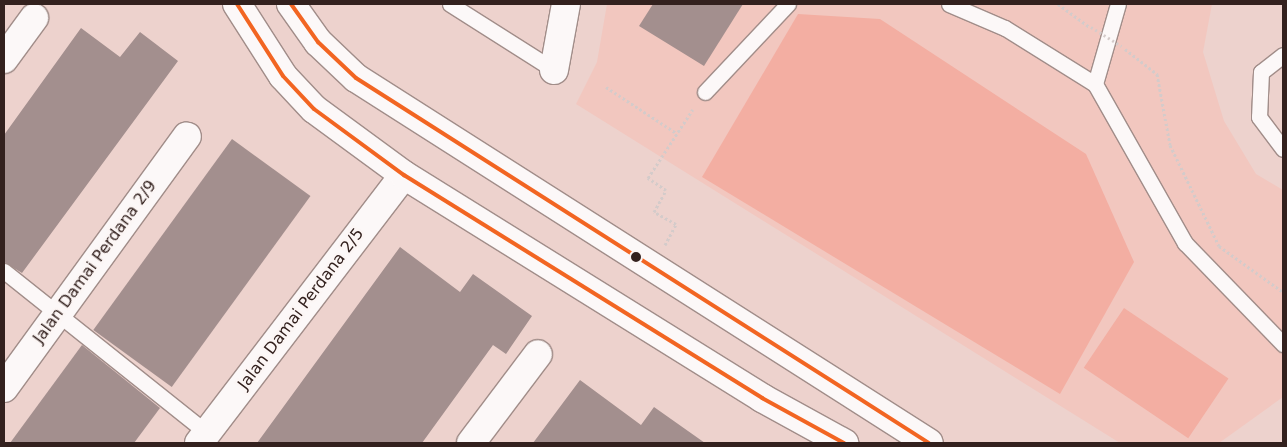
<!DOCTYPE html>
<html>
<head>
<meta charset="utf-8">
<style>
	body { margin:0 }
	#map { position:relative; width:1287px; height:447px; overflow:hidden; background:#edd2cd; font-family:"DejaVu Sans",sans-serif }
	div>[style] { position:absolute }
	.built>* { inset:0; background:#f2c7bf }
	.green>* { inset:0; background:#f3aea2; transform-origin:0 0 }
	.building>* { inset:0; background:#a38f8e; transform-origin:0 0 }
	.path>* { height:3px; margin-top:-1.5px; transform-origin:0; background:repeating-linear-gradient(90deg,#d4cbca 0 2.5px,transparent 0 5px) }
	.roads { filter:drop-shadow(1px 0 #a18d89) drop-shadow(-1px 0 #a18d89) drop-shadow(0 1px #a18d89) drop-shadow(0 -1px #a18d89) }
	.service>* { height:15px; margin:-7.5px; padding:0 7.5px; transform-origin:7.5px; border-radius:7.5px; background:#fcf8f8 }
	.minor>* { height:28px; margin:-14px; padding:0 14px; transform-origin:14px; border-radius:14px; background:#fcf8f8 }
	.secondary>* { height:28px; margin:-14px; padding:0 14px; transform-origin:14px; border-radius:14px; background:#fcf8f8 }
	.path-bridge>* { height:3px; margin-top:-1.5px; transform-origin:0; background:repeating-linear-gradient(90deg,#d4cbca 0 2.5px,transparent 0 5px) }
	.bus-1>* { height:4px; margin:-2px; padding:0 2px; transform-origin:2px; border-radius:2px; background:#f26522 }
	.dots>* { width:14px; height:14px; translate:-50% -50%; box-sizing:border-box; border:2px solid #fcf6f5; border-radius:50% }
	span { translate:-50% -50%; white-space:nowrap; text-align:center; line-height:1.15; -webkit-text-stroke:5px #fcf6f5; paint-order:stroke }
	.street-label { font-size:16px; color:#33211e }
	.frame { position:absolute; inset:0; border:5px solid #33211e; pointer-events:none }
</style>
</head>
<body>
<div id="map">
	<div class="built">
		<div style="clip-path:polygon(607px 4px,1212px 4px,1203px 52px,1224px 121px,1256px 174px,1283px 190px,1283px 397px,1219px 443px,1120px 443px,576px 104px,597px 62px)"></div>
	</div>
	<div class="green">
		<div style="clip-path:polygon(798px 14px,880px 19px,1086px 154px,1134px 262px,1060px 394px,702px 177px)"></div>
		<div style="left:1124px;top:308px;width:126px;height:72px;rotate:34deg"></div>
	</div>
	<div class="building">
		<div style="clip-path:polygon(653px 4px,743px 4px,704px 66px,639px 26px)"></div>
		<div style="clip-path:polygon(81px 28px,120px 57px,140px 32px,178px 61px,22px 273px,4px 262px,4px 135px)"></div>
		<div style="left:232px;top:139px;width:97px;height:236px;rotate:36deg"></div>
		<div style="clip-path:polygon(400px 247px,460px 292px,473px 274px,532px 316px,506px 354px,493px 345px,422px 443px,257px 443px)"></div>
		<div style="clip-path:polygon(82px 345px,160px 408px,134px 443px,10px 443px)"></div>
		<div style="clip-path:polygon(580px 380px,641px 425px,654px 407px,705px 443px,533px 443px)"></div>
	</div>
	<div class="path">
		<div style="left:1058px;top:4px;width:39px;rotate:36deg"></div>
		<div style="left:1125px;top:49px;width:41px;rotate:38deg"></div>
		<div style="left:1157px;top:74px;width:72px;rotate:79.6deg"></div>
		<div style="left:1170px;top:145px;width:112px;rotate:64.1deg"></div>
		<div style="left:1219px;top:246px;width:79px;rotate:35.7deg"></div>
		<div style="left:606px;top:87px;width:84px;rotate:33.3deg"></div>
		<div style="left:665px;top:245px;width:24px;rotate:-62deg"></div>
		<div style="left:676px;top:224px;width:25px;rotate:-151deg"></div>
		<div style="left:654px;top:212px;width:25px;rotate:-61deg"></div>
		<div style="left:666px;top:190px;width:22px;rotate:-146deg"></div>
		<div style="left:648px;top:178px;width:82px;rotate:-56.9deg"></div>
	</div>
	<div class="roads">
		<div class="service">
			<div style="left:450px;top:4px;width:123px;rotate:32.4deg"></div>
			<div style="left:949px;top:4px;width:61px;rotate:23.2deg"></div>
			<div style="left:1005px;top:28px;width:106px;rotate:31.9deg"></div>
			<div style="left:1095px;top:84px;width:183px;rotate:60.5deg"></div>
			<div style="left:1185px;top:243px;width:141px;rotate:45.9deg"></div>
			<div style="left:1283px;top:55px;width:28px;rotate:142deg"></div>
			<div style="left:1261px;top:72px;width:45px;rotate:92.5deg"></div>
			<div style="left:1259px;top:117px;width:40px;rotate:53deg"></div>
			<div style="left:1095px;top:84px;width:83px;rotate:-74deg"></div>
			<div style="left:705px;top:92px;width:121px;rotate:-46.7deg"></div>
			<div style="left:4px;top:271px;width:260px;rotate:38.6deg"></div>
		</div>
		<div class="minor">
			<div style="left:4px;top:59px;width:51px;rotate:-53.8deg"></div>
			<div style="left:554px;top:70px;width:67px;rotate:-79.7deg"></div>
			<div style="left:4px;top:388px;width:311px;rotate:-54deg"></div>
			<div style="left:199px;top:443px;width:337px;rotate:-52.6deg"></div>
			<div style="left:471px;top:443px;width:111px;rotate:-53deg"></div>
		</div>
		<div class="secondary">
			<div style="left:237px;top:4px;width:85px;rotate:57.4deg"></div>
			<div style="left:283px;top:76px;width:45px;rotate:46.8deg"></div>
			<div style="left:314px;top:109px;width:112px;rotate:36.3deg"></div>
			<div style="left:404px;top:175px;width:422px;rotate:31.9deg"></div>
			<div style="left:762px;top:398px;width:94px;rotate:28.8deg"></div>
			<div style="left:291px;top:4px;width:47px;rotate:54.6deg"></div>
			<div style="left:318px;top:42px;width:52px;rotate:43.5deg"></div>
			<div style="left:356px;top:78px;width:679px;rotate:32.5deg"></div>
		</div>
	</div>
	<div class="path-bridge">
		<div style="left:1091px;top:27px;width:36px;rotate:32deg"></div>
	</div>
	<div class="bus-1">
		<div style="left:237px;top:4px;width:85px;rotate:57.4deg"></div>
		<div style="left:283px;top:76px;width:45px;rotate:46.8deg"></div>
		<div style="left:314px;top:109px;width:112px;rotate:36.3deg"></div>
		<div style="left:404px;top:175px;width:422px;rotate:31.9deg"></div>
		<div style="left:762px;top:398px;width:94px;rotate:28.8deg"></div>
		<div style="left:291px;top:4px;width:47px;rotate:54.6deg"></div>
		<div style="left:318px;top:42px;width:52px;rotate:43.5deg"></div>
		<div style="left:356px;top:78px;width:679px;rotate:32.5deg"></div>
	</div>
	<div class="dots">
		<div style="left:636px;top:257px;background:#33211e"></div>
	</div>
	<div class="street-label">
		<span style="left:95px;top:262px;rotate:-54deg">Jalan Damai Perdana 2/9</span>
		<span style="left:301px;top:309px;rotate:-53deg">Jalan Damai Perdana 2/5</span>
	</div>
	<div class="frame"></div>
</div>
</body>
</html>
